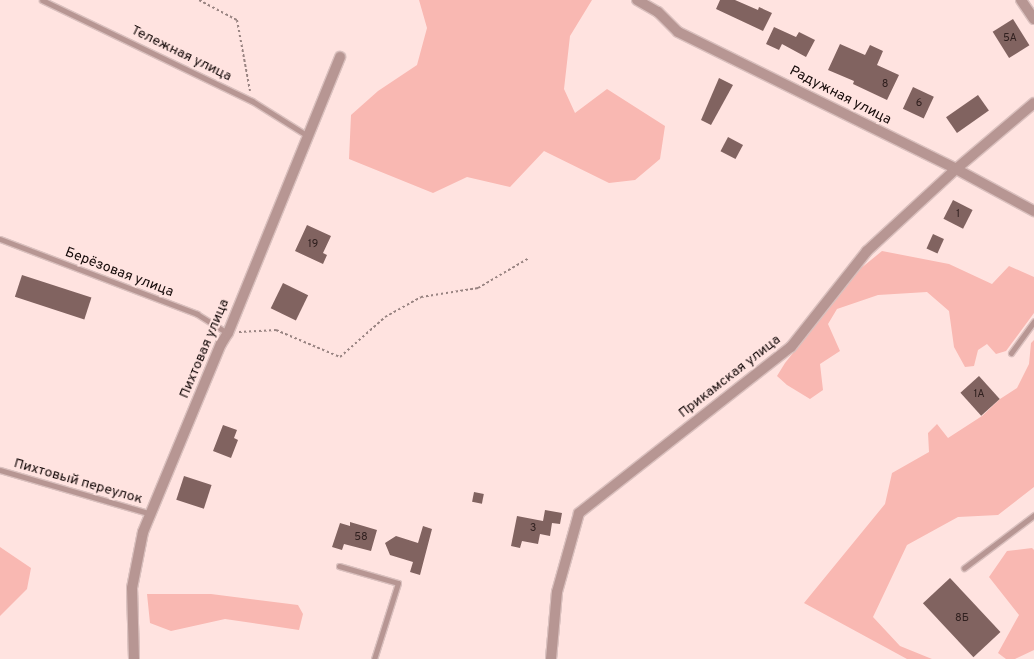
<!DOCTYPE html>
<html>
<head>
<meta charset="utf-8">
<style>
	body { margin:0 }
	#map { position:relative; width:1034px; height:659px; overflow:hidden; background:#ffe3e0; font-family:Overpass,sans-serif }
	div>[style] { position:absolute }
	.green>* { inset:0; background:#f9b8b2 }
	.building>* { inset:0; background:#816360; transform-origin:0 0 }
	.path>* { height:2px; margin-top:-1px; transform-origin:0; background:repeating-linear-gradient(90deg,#998482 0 2.5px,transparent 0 5px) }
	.roads { filter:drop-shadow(1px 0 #dac0be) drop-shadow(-1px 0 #dac0be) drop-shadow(0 1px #dac0be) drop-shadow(0 -1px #dac0be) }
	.service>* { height:5px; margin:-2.5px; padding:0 2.5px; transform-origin:2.5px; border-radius:2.5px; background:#b79693 }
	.minor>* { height:10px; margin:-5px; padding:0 5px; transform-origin:5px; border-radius:5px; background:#b79693 }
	span { translate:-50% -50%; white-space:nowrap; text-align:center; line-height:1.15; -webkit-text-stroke:4px #ffe3e0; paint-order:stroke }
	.number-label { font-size:11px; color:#30201f }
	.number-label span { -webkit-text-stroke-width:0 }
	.street-label { font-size:14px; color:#150a09 }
</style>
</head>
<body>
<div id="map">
	<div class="green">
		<div style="clip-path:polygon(419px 0,592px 0,570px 36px,564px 89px,575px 113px,607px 89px,665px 126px,660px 159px,635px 180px,609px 183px,544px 151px,510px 187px,467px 177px,433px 193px,349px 159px,351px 115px,378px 91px,417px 65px,427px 28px)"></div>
		<div style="clip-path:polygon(882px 251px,949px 264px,992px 284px,1009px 266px,1034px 277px,1034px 313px,1006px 351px,996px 354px,987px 344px,978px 350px,974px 366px,965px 367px,954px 347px,949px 311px,927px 292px,878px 295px,837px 309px,828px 324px,840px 351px,820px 364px,823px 390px,810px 399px,787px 385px,777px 376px,785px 363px,860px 269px)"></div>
		<div style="clip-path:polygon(1034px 340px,1034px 487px,998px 515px,958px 517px,907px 545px,873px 617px,900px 646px,932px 659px,907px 659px,804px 603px,885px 504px,892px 473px,929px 452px,928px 433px,937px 424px,948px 438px,982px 416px,1000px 399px,1017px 388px,1029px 364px,1031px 343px)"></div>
		<div style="clip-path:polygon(0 547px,31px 568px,27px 589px,0 616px)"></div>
		<div style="clip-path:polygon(1032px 548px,1034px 550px,1034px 650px,1015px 659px,1006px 659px,998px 653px,1019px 615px,989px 577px,1007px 551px)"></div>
		<div style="clip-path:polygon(147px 594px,211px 594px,298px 605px,303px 614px,299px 630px,225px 619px,171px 631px,150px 623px)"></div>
	</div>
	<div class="building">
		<div style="clip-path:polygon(720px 0,735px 0,758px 10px,759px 7px,772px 13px,763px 31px,716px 9px)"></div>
		<div style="left:1013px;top:19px;width:31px;height:24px;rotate:58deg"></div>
		<div style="clip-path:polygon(774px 27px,796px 37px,799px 32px,815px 40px,806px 57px,782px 44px,779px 50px,766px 44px)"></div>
		<div style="clip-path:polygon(840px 44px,865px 55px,870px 45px,883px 51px,877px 65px,899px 75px,887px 100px,853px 84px,854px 81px,828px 70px)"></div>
		<div style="clip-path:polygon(719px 78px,733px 85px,711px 125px,701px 120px)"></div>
		<div style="left:913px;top:87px;width:23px;height:24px;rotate:25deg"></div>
		<div style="left:978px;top:95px;width:19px;height:39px;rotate:55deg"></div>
		<div style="left:728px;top:137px;width:17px;height:16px;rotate:28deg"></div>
		<div style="left:953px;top:200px;width:22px;height:21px;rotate:27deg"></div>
		<div style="clip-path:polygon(307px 225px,331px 236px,323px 253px,327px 255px,323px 264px,295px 251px)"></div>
		<div style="left:933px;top:234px;width:12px;height:16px;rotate:24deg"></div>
		<div style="left:22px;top:275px;width:73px;height:23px;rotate:18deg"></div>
		<div style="left:283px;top:283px;width:28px;height:28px;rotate:26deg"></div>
		<div style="left:979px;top:376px;width:31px;height:25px;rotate:48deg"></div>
		<div style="clip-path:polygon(223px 425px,237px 430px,234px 438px,238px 440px,231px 458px,213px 451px)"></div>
		<div style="left:184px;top:476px;width:29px;height:25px;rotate:18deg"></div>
		<div style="left:474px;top:492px;width:10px;height:10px;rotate:11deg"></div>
		<div style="clip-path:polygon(545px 510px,562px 513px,560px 524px,552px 523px,550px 536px,540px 534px,538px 544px,522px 541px,520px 548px,511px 546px,517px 516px,543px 521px)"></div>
		<div style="clip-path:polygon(350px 522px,377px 530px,371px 551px,344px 544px,342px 550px,332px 547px,340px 523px,350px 526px)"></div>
		<div style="clip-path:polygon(423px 526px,432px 529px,420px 575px,410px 572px,413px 562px,390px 555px,385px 543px,396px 536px,418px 543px)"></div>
		<div style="left:950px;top:578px;width:74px;height:37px;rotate:47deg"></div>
	</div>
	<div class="path">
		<div style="left:199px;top:0;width:43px;rotate:27.8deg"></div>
		<div style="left:237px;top:20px;width:72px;rotate:79.6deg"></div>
		<div style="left:239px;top:332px;width:37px;rotate:-3deg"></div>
		<div style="left:276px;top:330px;width:69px;rotate:22.9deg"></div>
		<div style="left:340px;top:357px;width:60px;rotate:-41.6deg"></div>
		<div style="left:385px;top:317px;width:41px;rotate:-29.1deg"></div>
		<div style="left:421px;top:297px;width:58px;rotate:-9deg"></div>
		<div style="left:478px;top:288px;width:59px;rotate:-30.5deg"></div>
	</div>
	<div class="roads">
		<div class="service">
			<div style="left:42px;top:0;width:233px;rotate:25.7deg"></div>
			<div style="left:252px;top:101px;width:66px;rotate:32deg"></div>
			<div style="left:0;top:239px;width:211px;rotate:20.8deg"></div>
			<div style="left:197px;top:314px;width:36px;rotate:32deg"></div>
			<div style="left:1011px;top:353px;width:39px;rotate:-54deg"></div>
			<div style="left:0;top:470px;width:157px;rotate:16.2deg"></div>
			<div style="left:339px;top:566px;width:61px;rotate:16.1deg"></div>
			<div style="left:398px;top:583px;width:80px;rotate:107.5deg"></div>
			<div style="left:964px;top:568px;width:88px;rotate:-37.1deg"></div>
		</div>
		<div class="minor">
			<div style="left:637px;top:0;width:24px;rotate:30deg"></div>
			<div style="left:658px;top:12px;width:28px;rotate:45deg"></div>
			<div style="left:678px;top:32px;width:310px;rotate:26.2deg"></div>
			<div style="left:956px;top:169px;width:89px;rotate:28.3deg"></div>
			<div style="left:1021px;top:0;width:23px;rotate:56deg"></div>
			<div style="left:134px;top:659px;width:71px;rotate:-91.6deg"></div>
			<div style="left:132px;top:588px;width:57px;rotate:-78.9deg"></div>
			<div style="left:143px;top:532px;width:204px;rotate:-67.5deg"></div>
			<div style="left:221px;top:344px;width:13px;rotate:-58deg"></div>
			<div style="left:228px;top:333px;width:298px;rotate:-67.9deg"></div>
			<div style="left:551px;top:659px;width:67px;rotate:-84.9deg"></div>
			<div style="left:557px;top:592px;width:82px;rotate:-74.4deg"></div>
			<div style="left:579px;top:513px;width:269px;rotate:-38.1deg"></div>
			<div style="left:791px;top:347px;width:122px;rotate:-51.6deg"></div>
			<div style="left:867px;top:251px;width:121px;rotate:-42.7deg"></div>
			<div style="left:956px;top:169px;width:102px;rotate:-40.2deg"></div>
		</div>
	</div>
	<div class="number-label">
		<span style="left:1010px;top:38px">5А</span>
		<span style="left:885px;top:84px">8</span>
		<span style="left:919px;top:103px">6</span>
		<span style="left:958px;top:214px">1</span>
		<span style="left:313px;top:244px">19</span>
		<span style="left:979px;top:394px">1А</span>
		<span style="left:533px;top:528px">3</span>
		<span style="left:361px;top:537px">58</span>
		<span style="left:962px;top:618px">8Б</span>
	</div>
	<div class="street-label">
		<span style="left:181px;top:54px;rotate:26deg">Тележная улица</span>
		<span style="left:840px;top:96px;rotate:27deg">Радужная улица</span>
		<span style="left:119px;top:273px;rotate:21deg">Берёзовая улица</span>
		<span style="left:205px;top:349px;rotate:-67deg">Пихтовая улица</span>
		<span style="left:730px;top:377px;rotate:-38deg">Прикамская улица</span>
		<span style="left:78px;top:482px;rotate:16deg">Пихтовый переулок</span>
	</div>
</div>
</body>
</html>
